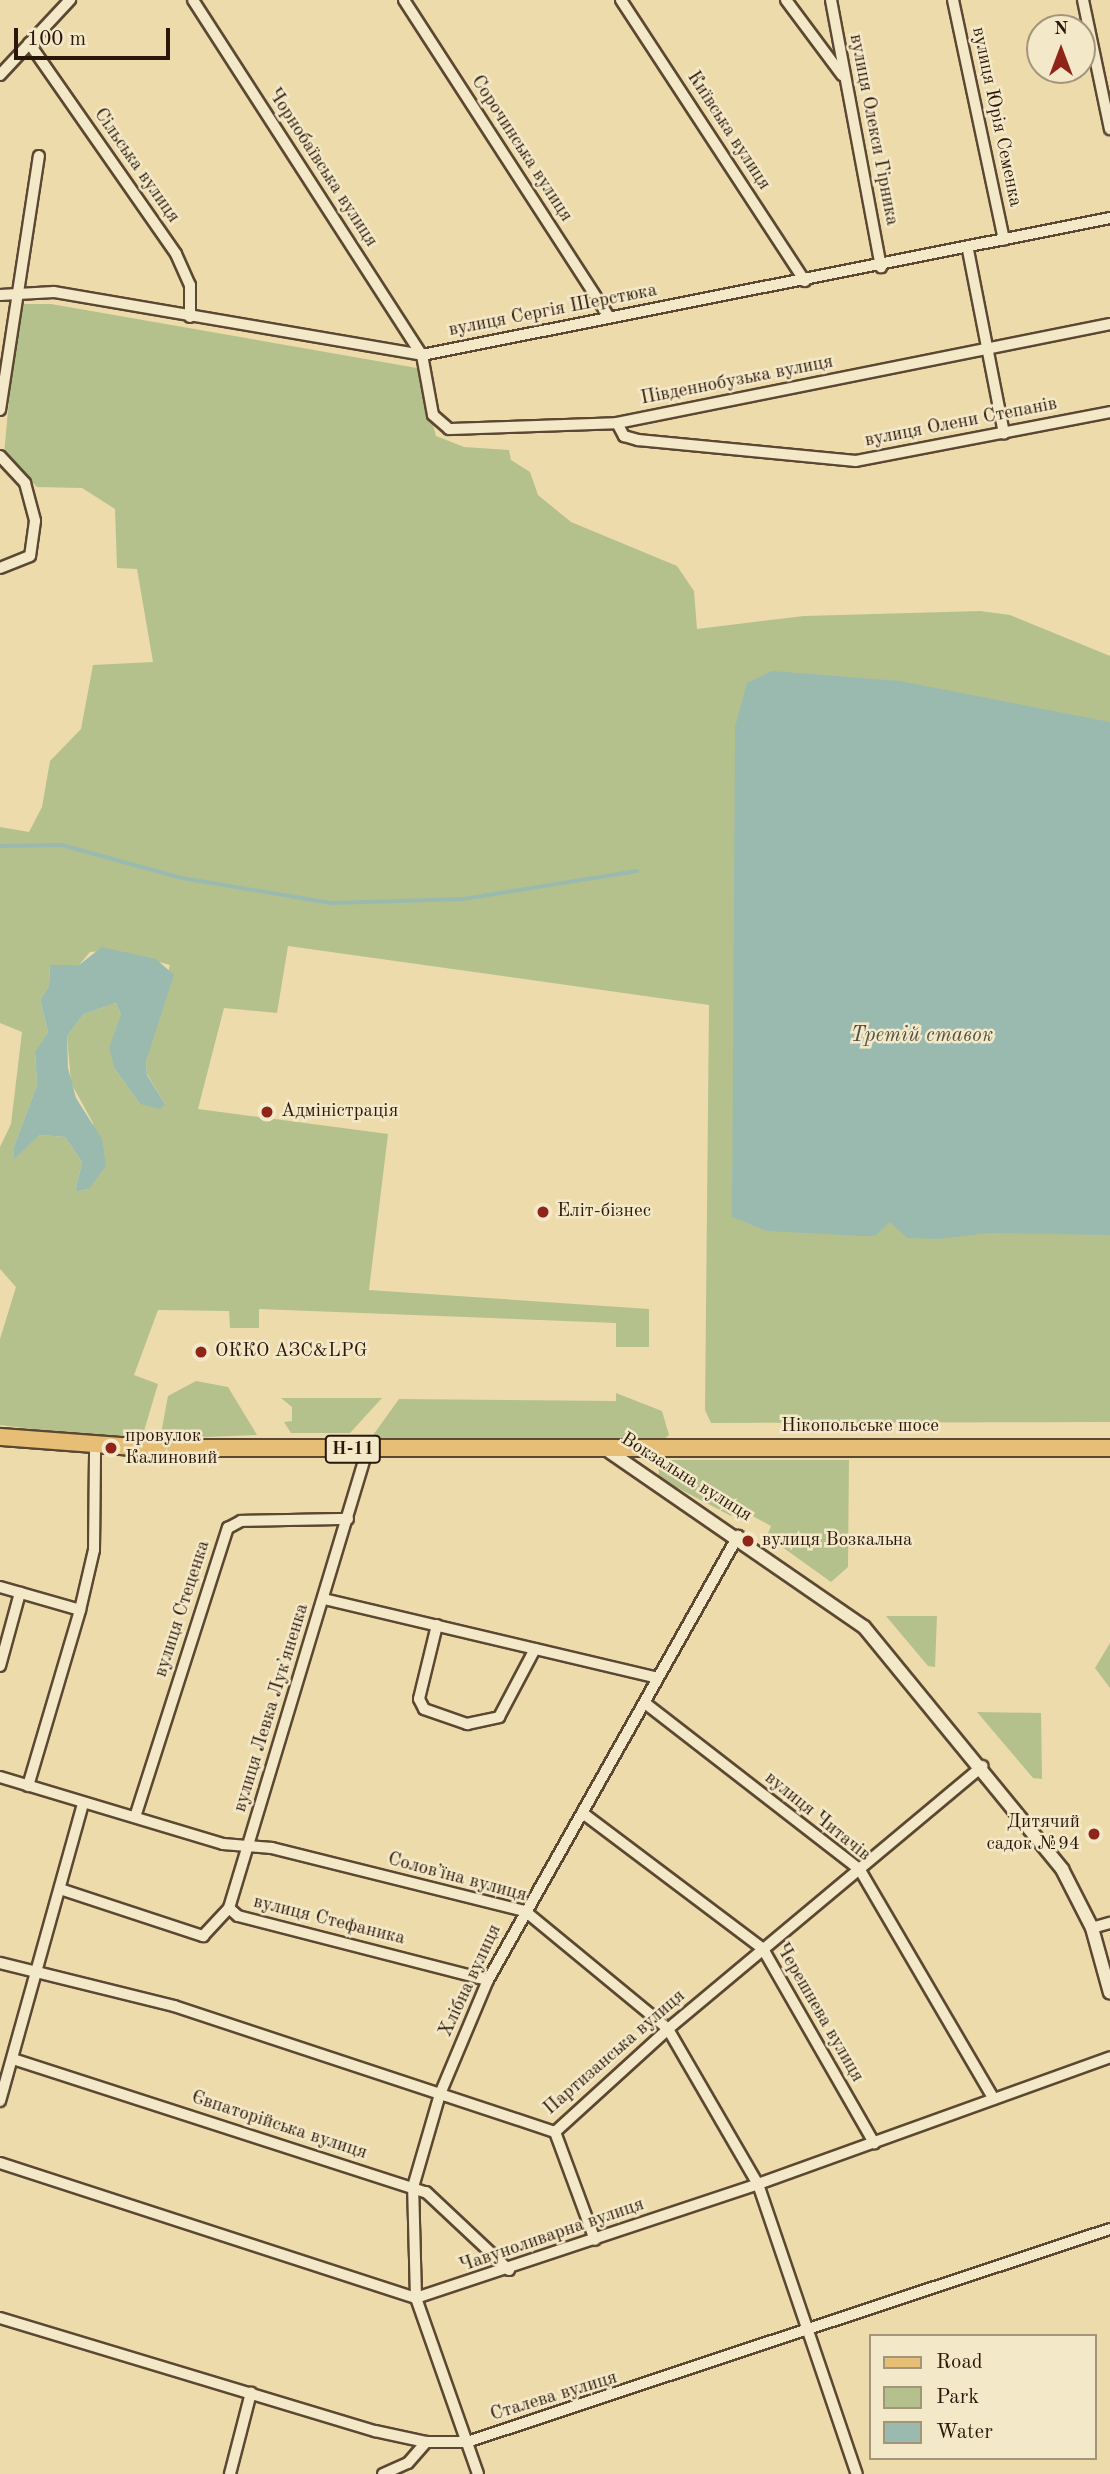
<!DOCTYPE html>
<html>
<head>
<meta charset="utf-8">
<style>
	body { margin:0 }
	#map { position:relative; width:1110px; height:2474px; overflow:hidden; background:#eddbab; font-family:"Old Standard TT",serif }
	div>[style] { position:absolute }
	.green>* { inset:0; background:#b4c18c }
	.water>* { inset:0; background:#9abab0 }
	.stream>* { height:3.5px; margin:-1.75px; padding:0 1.75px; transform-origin:1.75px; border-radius:1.75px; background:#9abab0 }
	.roads { filter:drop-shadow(2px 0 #5c4832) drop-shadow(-2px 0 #5c4832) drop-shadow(0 2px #5c4832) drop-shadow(0 -2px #5c4832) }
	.minor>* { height:10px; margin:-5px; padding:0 5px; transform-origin:5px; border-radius:5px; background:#f3e8c8 }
	.tertiary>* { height:12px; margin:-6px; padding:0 6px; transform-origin:6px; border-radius:6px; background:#f3e8c8 }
	.primary>* { height:16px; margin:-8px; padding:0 8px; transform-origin:8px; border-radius:8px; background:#e6be76 }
	.dots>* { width:19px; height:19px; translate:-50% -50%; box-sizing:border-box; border:4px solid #f3e8c8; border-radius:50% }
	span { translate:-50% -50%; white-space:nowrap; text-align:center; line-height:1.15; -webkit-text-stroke:5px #f3e8c8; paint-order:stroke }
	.shield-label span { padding:2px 5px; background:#f3e8c8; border:2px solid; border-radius:5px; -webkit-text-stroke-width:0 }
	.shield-label { font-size:18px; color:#2b170a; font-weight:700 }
	.street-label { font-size:19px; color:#2b170a }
	.poi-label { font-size:19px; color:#2b170a }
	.left { translate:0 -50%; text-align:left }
	.right { translate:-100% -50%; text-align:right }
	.water-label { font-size:21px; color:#525044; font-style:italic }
	.legend { position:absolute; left:869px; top:2334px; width:228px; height:126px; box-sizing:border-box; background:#f3e8c8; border:2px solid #a3947c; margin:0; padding:9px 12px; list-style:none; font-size:21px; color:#2b170a }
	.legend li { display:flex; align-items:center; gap:14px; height:35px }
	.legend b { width:35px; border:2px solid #a3947c }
	.north { position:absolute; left:1026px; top:14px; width:70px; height:70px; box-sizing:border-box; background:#f3e8c8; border:2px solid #a3947c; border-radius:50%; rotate:0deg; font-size:19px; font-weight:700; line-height:28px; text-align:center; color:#2b170a }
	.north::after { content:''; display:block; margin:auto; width:24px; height:32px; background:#8f2418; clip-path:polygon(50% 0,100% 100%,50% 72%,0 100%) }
	.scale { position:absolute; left:14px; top:28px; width:156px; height:32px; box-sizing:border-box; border:4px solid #2b170a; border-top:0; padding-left:9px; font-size:21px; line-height:24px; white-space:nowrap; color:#2b170a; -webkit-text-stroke:5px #f3e8c8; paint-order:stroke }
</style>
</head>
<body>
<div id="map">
	<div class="green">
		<div style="clip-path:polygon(evenodd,18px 304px,51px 304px,417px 368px,436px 436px,464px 447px,509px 450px,511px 460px,530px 472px,538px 495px,571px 522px,677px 566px,694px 591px,697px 629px,804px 616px,980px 611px,1010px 615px,1110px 656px,1110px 1422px,711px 1423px,705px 1410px,709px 1005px,288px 946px,277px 1013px,224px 1008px,198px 1109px,388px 1134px,369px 1290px,649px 1309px,649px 1347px,616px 1347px,616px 1323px,259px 1309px,259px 1328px,230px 1328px,229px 1311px,158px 1310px,134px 1375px,158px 1384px,144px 1431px,112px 1439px,0 1425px,0 1339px,16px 1287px,0 1269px,0 1147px,11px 1124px,22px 1032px,0 1023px,0 827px,29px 832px,42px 807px,50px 761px,81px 729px,93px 665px,153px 662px,137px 569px,117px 568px,115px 509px,82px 488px,37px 487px,4px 454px,18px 304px,115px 950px,170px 965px,146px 1061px,147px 1074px,165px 1104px,140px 1104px,115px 1069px,121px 1015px,116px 1003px,84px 1014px,67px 1036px,71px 1083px,93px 1123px,89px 1189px,75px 1192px,82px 1162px,65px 1137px,40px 1135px,14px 1158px,13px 1149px,37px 1085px,35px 1053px,48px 1032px,40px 1000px,49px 986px,50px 966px,79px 965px,90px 952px,115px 950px)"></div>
		<div style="clip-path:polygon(196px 1381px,228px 1387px,257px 1435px,160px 1439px,168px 1396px)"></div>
		<div style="clip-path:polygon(616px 1393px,662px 1411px,669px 1435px,661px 1442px,371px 1438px,399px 1399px,616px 1401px)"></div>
		<div style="clip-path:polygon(281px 1398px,382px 1398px,350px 1433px,291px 1433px,284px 1422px,292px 1421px,292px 1407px)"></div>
		<div style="clip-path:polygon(658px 1460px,849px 1460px,848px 1567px,831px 1582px,767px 1536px,771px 1526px,736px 1507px,731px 1516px,659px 1478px)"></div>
		<div style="clip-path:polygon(886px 1616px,937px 1616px,935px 1667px,928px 1666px)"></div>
		<div style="clip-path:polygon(1110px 1643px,1110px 1688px,1095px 1668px)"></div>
		<div style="clip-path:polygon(977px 1712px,1041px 1713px,1042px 1779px,1033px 1778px)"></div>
	</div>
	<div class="water">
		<div style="clip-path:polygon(772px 671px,900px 681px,1110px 722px,1110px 1235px,989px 1233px,938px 1239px,907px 1238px,890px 1222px,875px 1236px,862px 1236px,767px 1231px,732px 1217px,735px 727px,747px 683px)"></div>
		<div style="clip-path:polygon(102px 947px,156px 959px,174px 975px,146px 1061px,147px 1075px,165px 1104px,160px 1109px,140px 1104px,115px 1069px,109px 1048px,121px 1015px,116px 1003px,84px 1014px,67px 1036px,68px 1068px,76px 1098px,102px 1139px,106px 1166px,89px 1189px,75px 1192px,82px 1162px,65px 1137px,40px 1135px,14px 1159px,13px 1149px,37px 1085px,35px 1052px,48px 1032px,40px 1000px,49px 986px,50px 965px,79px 965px)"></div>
	</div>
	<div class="stream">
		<div style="left:0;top:846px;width:62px;rotate:-0.9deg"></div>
		<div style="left:62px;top:845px;width:124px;rotate:15.4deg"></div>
		<div style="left:182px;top:878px;width:152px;rotate:9.5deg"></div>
		<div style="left:332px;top:903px;width:131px;rotate:-1.7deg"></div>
		<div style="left:463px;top:899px;width:176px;rotate:-9.1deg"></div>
	</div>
	<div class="roads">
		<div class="minor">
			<div style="left:193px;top:0;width:422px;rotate:57.2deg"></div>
			<div style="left:422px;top:355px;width:61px;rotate:79.6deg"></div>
			<div style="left:433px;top:415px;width:21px;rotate:41deg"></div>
			<div style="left:449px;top:429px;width:168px;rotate:-2deg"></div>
			<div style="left:617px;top:423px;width:503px;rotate:-11.35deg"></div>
			<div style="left:404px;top:0;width:378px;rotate:57.1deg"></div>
			<div style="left:621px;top:0;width:336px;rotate:56.8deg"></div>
			<div style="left:786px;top:0;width:94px;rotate:53.3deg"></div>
			<div style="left:831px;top:0;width:272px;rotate:79.4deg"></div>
			<div style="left:953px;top:0;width:245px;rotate:78deg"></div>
			<div style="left:1083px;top:0;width:132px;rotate:78.2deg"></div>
			<div style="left:29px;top:43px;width:257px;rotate:55.1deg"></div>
			<div style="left:176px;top:254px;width:34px;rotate:66deg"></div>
			<div style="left:190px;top:285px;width:32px;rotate:90deg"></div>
			<div style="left:0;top:75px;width:103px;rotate:-47deg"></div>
			<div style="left:968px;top:250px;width:187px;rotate:78.9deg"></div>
			<div style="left:0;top:295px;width:54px;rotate:-3.2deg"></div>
			<div style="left:54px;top:292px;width:373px;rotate:9.7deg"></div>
			<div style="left:422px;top:355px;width:702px;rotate:-11.26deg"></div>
			<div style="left:0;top:410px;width:257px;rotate:-81.3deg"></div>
			<div style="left:617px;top:423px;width:15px;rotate:62deg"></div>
			<div style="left:624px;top:436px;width:15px;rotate:16deg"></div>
			<div style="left:638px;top:440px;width:219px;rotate:5.5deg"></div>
			<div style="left:856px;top:461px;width:259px;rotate:-10.9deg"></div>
			<div style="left:0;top:456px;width:37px;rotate:47deg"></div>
			<div style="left:25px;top:483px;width:39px;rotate:75deg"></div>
			<div style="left:35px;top:521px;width:35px;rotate:98deg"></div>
			<div style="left:30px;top:556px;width:32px;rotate:158deg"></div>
			<div style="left:0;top:1587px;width:83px;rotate:16deg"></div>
			<div style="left:80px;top:1610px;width:62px;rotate:-76.9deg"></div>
			<div style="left:94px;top:1550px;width:103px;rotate:-89.4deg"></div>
			<div style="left:324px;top:1599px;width:343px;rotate:13.3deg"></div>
			<div style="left:437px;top:1625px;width:76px;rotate:103.7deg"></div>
			<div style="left:419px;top:1699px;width:11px;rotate:63deg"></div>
			<div style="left:424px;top:1709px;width:46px;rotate:19.2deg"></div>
			<div style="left:467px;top:1724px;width:33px;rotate:-12deg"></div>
			<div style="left:499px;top:1717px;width:77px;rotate:-62.1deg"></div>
			<div style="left:0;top:1666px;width:76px;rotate:-74.7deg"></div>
			<div style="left:645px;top:1703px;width:272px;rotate:37.8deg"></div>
			<div style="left:860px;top:1870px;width:265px;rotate:59.7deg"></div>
			<div style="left:0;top:1777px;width:233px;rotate:16.7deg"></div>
			<div style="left:223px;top:1844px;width:49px;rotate:4.7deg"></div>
			<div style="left:272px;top:1848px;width:261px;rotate:14deg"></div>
			<div style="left:525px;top:1911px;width:185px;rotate:39.5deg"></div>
			<div style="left:668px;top:2029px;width:179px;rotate:59.9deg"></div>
			<div style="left:758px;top:2184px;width:306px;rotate:71.2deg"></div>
			<div style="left:28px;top:1786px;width:184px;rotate:-73.5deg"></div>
			<div style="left:584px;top:1814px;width:224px;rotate:37deg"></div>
			<div style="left:763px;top:1949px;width:224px;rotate:60.2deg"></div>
			<div style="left:135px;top:1817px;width:304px;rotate:-72.2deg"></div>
			<div style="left:228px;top:1528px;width:15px;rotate:-28deg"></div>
			<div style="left:241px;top:1521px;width:107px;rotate:-1.1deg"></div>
			<div style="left:60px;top:1889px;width:151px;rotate:18.2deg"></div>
			<div style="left:203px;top:1936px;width:38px;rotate:-47deg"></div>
			<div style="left:229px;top:1908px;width:12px;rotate:42deg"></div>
			<div style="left:238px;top:1916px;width:258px;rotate:14.4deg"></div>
			<div style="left:229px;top:1908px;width:480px;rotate:-73.2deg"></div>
			<div style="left:1092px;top:1928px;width:19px;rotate:-16deg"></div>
			<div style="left:0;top:1963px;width:179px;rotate:13.9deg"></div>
			<div style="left:174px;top:2006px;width:401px;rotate:18.3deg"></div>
			<div style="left:555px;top:2132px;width:153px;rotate:-42.3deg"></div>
			<div style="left:668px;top:2029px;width:410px;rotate:-39.9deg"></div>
			<div style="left:13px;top:2059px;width:434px;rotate:17.9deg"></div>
			<div style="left:426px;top:2192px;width:114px;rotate:43.2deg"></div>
			<div style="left:0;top:2101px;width:308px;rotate:-74.4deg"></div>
			<div style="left:555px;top:2132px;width:115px;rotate:69.7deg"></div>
			<div style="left:0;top:2163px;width:437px;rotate:18deg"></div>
			<div style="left:416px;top:2298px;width:360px;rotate:-18.4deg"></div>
			<div style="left:758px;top:2184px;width:374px;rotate:-19.8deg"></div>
			<div style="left:0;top:2318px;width:392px;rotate:16.8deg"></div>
			<div style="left:375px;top:2431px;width:52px;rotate:12.2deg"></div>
			<div style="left:426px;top:2442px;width:41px"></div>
			<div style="left:467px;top:2442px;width:677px;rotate:-18.33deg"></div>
			<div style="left:230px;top:2474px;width:84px;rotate:-75.5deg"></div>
			<div style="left:383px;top:2474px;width:27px;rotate:-24deg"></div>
			<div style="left:408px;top:2463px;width:28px;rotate:-49deg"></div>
			<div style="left:478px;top:2474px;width:187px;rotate:-109.4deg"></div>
			<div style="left:416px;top:2298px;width:111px;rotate:-91.5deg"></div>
			<div style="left:413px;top:2187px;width:97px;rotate:-73.8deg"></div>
			<div style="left:440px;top:2094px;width:124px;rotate:-67.2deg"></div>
			<div style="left:488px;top:1980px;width:510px;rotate:-60.62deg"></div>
		</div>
		<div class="tertiary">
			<div style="left:610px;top:1452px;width:308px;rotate:34.6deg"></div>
			<div style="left:864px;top:1627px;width:313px;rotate:50.7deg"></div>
			<div style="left:1062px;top:1869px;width:66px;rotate:63deg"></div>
			<div style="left:1092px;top:1928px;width:67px;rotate:74.5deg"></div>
		</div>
		<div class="primary">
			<div style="left:0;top:1437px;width:146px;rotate:4.3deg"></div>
			<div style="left:146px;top:1448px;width:964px"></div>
		</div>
	</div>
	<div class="dots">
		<div style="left:267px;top:1112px;background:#8f2418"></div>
		<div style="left:543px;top:1212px;background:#8f2418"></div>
		<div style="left:201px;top:1352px;background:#8f2418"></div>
		<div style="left:111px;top:1448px;background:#8f2418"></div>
		<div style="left:748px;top:1541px;background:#8f2418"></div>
		<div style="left:1094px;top:1834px;background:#8f2418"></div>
	</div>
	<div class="shield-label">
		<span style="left:353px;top:1449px">Н-11</span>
	</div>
	<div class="street-label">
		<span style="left:996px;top:117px;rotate:78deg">вулиця Юрія Семенка</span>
		<span style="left:873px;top:130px;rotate:79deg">вулиця Олекси Гірника</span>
		<span style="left:728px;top:131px;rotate:57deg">Київська вулиця</span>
		<span style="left:521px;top:149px;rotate:57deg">Сорочинська вулиця</span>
		<span style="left:136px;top:166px;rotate:55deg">Сільська вулиця</span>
		<span style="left:322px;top:168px;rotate:57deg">Чорнобаївська вулиця</span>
		<span style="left:553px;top:311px;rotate:-11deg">вулиця Сергія Шерстюка</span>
		<span style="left:737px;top:381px;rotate:-11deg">Південнобузька вулиця</span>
		<span style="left:961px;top:423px;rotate:-11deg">вулиця Олени Степанів</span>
		<span style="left:860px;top:1427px">Нікопольське шосе</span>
		<span style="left:686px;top:1478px;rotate:32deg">Вокзальна вулиця</span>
		<span style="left:183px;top:1609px;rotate:-72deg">вулиця Стеценка</span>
		<span style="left:272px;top:1708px;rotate:-73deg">вулиця Левка Лукʼяненка</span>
		<span style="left:817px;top:1817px;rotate:39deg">вулиця Читачів</span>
		<span style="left:457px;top:1878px;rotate:15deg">Соловʼїна вулиця</span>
		<span style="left:329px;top:1921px;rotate:14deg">вулиця Стефаника</span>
		<span style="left:471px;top:1981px;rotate:-65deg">Хлібна вулиця</span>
		<span style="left:819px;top:2013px;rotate:60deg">Черешнева вулиця</span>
		<span style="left:615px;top:2053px;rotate:-41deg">Партизанська вулиця</span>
		<span style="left:279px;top:2126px;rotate:18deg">Євпаторійська вулиця</span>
		<span style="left:552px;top:2236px;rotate:-19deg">Чавуноливарна вулиця</span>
		<span style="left:554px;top:2397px;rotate:-17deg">Сталева вулиця</span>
	</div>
	<div class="poi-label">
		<span class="left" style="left:281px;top:1112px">Адміністрація</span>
		<span class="left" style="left:557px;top:1212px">Еліт-бізнес</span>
		<span class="left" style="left:215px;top:1352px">ОККО АЗС&amp;LPG</span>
		<span class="left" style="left:125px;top:1448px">провулок<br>Калиновий</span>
		<span class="left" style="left:762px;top:1541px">вулиця Возкальна</span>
		<span class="right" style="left:1080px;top:1834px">Дитячий<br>садок №94</span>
	</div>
	<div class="water-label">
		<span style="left:922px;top:1036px">Третій ставок</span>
	</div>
	<ul class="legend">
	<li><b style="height:9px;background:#e6be76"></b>Road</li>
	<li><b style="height:19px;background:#b4c18c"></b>Park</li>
	<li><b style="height:19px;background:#9abab0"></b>Water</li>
	</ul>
	<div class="north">N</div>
	<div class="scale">100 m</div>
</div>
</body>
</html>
